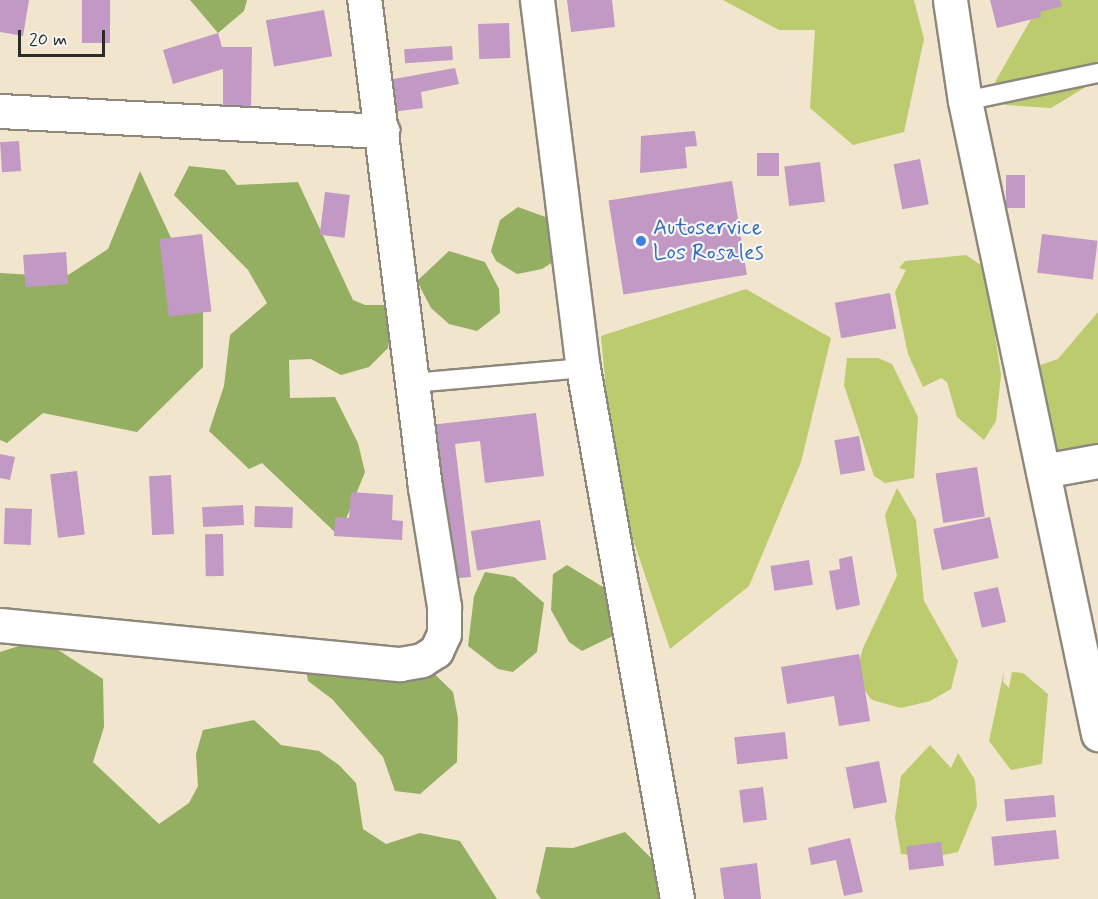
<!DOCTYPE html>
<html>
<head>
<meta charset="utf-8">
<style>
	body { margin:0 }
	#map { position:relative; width:1098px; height:899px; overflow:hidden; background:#f1e5cd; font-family:Mynerve,sans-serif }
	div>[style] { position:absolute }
	.green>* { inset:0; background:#bbcb6e }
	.forest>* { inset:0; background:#94af61 }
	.building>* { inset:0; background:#c199c4; transform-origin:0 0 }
	.roads { filter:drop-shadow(2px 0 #8e887c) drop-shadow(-2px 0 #8e887c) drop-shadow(0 2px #8e887c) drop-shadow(0 -2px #8e887c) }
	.service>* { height:18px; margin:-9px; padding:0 9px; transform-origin:9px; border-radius:9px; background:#fff }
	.minor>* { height:33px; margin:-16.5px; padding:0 16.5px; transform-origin:16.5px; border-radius:16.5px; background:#fff }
	.secondary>* { height:33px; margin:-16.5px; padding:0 16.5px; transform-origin:16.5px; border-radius:16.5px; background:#fff }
	.dots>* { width:16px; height:16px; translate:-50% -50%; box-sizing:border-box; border:3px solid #f6f6f2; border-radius:50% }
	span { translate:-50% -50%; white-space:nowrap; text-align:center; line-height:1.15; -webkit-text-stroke:4.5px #f6f6f2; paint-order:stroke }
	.shop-label { font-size:22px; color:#366cbe }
	.left { translate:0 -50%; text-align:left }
	.scale { position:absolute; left:18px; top:30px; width:87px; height:27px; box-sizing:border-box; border:3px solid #2b2b2b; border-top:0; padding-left:8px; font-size:18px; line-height:21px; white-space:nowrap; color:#2b2b2b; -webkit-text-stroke:4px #f6f6f2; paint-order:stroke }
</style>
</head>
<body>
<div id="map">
	<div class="green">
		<div style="clip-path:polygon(723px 0,914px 0,924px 39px,904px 132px,853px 145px,810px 108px,815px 30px,779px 30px)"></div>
		<div style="clip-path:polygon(1042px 0,1098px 0,1098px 68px,1084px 88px,1051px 108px,1005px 105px,995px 82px)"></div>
		<div style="clip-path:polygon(966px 255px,985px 268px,1001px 375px,996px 421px,984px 440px,957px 417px,947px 382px,941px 378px,923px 387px,908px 354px,895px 292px,906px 270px,899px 268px,905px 261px)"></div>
		<div style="clip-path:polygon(746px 289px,831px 338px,801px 462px,749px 586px,670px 649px,615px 486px,601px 336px)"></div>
		<div style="clip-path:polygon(1098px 312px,1098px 466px,1068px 461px,1044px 443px,1040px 365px,1058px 359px)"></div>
		<div style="clip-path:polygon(847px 358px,878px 358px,892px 364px,918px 417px,914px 478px,885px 483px,874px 476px,844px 385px)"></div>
		<div style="clip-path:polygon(897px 488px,916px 520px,924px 601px,958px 661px,951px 689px,930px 701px,901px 708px,872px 700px,855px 678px,863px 648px,897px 576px,885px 515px)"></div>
		<div style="clip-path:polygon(1004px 671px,1003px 682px,1009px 688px,1012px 672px,1023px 673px,1048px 694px,1042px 764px,1011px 770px,989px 741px)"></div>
		<div style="clip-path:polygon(930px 745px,951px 768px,958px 753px,975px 780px,977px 806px,958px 852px,932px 857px,901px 854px,895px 818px,901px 776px)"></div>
	</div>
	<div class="forest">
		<div style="clip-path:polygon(190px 0,247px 0,244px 11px,218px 33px)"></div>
		<div style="clip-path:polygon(189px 166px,225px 170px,237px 185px,298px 182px,353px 300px,365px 305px,390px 305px,393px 319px,388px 348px,369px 367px,341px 375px,311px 359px,289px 360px,290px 398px,335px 397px,358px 443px,365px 472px,339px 536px,262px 463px,249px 469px,209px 431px,224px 386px,230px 335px,267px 303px,248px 270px,174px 195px)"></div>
		<div style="clip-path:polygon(140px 171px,203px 307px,203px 367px,137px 432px,43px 413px,7px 443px,0 440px,0 273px,65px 277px,108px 249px)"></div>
		<div style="clip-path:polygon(518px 207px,562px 223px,570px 251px,542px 269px,517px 274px,496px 261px,491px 251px,500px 220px)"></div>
		<div style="clip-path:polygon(449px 251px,485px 262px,499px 289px,500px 313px,477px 331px,449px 324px,431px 308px,417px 281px)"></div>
		<div style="clip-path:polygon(567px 565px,603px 587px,616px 615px,613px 636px,582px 651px,569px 642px,551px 610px,553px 574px)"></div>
		<div style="clip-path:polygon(485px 572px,514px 577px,544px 603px,537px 652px,513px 672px,498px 669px,468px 646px,474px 596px)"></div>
		<div style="clip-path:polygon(41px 639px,103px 679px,104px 727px,93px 762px,159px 824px,189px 803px,198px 786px,196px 754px,203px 730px,254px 720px,281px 745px,319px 751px,339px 765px,356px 783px,363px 829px,386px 844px,420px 833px,460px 841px,497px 899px,0 899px,0 652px)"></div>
		<div style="clip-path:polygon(303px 652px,415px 655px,453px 692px,458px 718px,457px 762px,420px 794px,395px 791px,383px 757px,332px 699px,308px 681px)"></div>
		<div style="clip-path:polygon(625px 832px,668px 875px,661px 899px,541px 899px,536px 892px,546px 847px,573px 848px)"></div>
	</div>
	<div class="building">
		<div style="clip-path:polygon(0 0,29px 0,23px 36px,0 32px)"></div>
		<div style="left:82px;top:0;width:28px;height:43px"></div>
		<div style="clip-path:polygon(567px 0,612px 0,615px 27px,571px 32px)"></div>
		<div style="clip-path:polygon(990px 0,1060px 0,1062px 6px,1040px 12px,1041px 17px,997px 28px)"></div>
		<div style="left:324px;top:10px;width:47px;height:59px;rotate:80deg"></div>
		<div style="left:509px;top:23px;width:35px;height:31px;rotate:88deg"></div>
		<div style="clip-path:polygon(218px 33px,222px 47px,252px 47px,251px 110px,223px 109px,223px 69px,173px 84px,163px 50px)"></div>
		<div style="left:452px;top:46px;width:14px;height:48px;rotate:86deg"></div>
		<div style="clip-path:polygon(455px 68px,459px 84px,421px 92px,423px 108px,392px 112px,388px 80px)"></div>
		<div style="clip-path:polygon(695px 131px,697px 146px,685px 147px,687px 168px,640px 173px,641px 136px)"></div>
		<div style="left:19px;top:141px;width:30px;height:19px;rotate:86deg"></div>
		<div style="left:779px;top:153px;width:23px;height:22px;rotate:90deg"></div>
		<div style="left:920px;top:159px;width:46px;height:27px;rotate:79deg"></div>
		<div style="left:820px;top:162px;width:40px;height:36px;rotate:83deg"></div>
		<div style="left:1006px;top:175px;width:19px;height:33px"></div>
		<div style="left:732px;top:181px;width:95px;height:125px;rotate:81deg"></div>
		<div style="left:325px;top:192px;width:25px;height:43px;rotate:7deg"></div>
		<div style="left:202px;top:234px;width:78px;height:43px;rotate:83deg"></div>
		<div style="left:1042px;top:234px;width:56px;height:39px;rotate:7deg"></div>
		<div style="left:66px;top:252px;width:32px;height:43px;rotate:86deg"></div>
		<div style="left:890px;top:293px;width:36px;height:56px;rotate:80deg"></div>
		<div style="clip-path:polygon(536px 413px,544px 476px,485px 483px,480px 441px,455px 444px,471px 577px,447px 579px,430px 425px)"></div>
		<div style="left:859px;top:436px;width:35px;height:25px;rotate:80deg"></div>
		<div style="clip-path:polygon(0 454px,15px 457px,10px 480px,0 478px)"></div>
		<div style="left:977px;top:467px;width:50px;height:42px;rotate:81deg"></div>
		<div style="left:77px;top:471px;width:64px;height:27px;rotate:83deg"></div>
		<div style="left:171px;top:475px;width:59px;height:22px;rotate:87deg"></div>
		<div style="clip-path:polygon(351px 492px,393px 495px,392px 520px,403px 521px,402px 540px,334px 536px,335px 517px,349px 518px)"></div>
		<div style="left:243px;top:505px;width:20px;height:41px;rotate:87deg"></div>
		<div style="left:255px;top:506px;width:38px;height:21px;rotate:2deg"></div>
		<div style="left:5px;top:508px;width:27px;height:36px;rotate:2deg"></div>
		<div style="left:990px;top:517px;width:42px;height:58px;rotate:78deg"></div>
		<div style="left:540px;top:520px;width:40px;height:70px;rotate:81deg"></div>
		<div style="left:223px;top:534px;width:42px;height:18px;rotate:89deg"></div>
		<div style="clip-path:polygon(852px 556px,860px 605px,836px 610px,829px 571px,840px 569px,839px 559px)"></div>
		<div style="left:809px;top:560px;width:25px;height:39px;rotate:81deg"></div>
		<div style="left:998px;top:587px;width:36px;height:25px;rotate:77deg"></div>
		<div style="clip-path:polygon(859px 654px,870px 721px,839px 726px,834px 696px,787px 704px,781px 667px)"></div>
		<div style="left:785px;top:732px;width:27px;height:51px;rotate:84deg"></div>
		<div style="left:879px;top:761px;width:42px;height:34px;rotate:79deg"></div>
		<div style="left:763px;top:787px;width:33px;height:24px;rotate:83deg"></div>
		<div style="left:1054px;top:795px;width:22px;height:50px;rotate:85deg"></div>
		<div style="left:1056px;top:830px;width:29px;height:65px;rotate:84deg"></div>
		<div style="clip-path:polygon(850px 838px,863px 892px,844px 896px,836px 860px,811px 865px,808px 848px)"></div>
		<div style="left:941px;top:842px;width:24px;height:35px;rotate:83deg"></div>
		<div style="clip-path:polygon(757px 863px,761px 899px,724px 899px,720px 868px)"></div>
	</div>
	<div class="roads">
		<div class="service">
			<div style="left:965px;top:101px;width:136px;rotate:-11.9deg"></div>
			<div style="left:413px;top:383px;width:171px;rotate:-5deg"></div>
		</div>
		<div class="minor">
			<div style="left:950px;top:0;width:102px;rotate:81.6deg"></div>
			<div style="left:965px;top:101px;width:647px;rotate:78.13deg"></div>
			<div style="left:0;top:111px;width:383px;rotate:3deg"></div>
			<div style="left:1043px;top:471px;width:56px;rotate:-10.3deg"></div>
			<div style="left:0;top:625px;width:402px;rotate:5.6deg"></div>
			<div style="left:400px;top:664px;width:22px;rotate:-10deg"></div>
			<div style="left:422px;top:660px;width:17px;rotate:-33deg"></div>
			<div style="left:436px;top:651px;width:19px;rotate:-65deg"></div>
			<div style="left:444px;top:634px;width:28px;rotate:-90deg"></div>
			<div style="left:444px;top:606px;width:121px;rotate:-99.1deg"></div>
			<div style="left:425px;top:487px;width:491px;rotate:-97.1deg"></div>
		</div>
		<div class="secondary">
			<div style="left:537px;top:0;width:371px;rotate:82.9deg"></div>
			<div style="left:583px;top:368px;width:539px;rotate:79.96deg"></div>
		</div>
	</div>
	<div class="dots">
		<div style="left:641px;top:241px;background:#3f7fe0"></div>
	</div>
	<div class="shop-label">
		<span class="left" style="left:653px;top:241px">Autoservice<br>Los Rosales</span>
	</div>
	<div class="scale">20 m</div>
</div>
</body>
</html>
